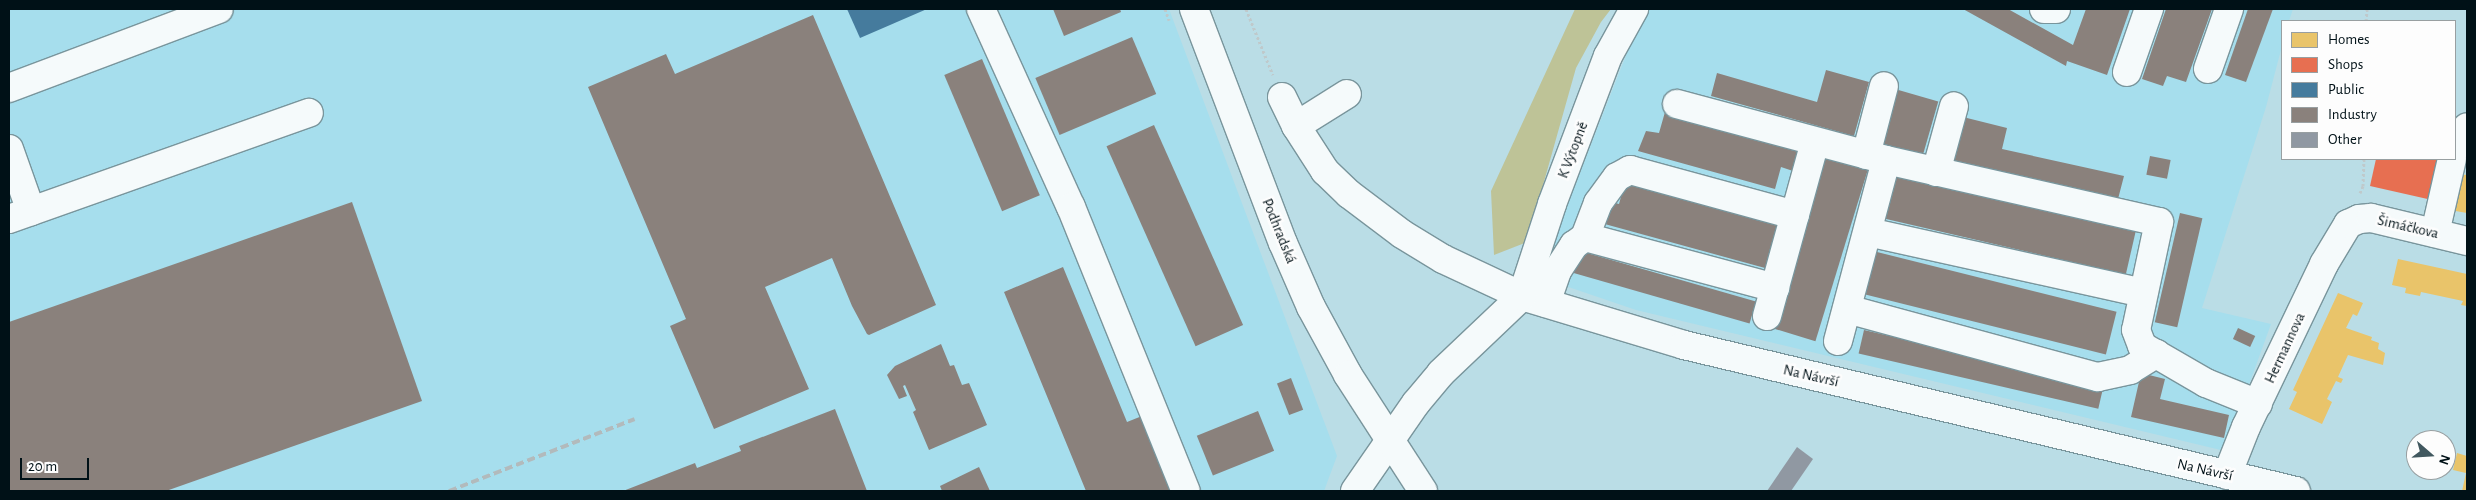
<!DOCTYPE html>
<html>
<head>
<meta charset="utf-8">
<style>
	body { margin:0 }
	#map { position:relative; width:2476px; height:500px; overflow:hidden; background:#badde6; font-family:"Alegreya Sans",sans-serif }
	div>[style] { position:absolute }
	.built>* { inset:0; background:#a6deed }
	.forest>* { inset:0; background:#bec397 }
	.homes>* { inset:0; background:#e9c46a }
	.shops>* { inset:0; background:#e76f51 }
	.public>* { inset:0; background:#457b9d }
	.industry>* { inset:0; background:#8a817c; transform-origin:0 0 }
	.building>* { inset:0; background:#9098a2 }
	.path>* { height:3px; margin-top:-1.5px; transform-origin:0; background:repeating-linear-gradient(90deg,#bfc9cb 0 2.5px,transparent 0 5px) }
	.roads { filter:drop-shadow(1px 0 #79959c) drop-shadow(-1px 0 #79959c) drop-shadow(0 1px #79959c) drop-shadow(0 -1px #79959c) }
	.minor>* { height:28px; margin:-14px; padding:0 14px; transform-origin:14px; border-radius:14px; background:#f5fafb }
	.major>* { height:28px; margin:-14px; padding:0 14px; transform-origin:14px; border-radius:14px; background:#f5fafb }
	.rail>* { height:4px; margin-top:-2px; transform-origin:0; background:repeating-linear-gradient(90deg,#b2babc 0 8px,transparent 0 12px) }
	span { translate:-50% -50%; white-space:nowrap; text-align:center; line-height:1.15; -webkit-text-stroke:5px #fdfdfd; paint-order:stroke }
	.street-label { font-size:15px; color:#001117 }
	.frame { position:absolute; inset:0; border:10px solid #001117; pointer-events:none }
	.legend { position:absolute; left:2281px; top:20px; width:175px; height:140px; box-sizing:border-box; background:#fdfdfd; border:1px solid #989fa1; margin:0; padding:6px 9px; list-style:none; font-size:15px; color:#001117 }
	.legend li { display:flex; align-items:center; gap:10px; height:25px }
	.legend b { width:25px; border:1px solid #989fa1 }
	.north { position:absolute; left:2406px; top:430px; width:50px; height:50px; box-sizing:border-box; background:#fdfdfd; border:1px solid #989fa1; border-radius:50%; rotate:109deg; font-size:14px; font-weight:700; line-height:20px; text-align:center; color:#001117 }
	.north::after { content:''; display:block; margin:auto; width:18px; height:22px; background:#41585f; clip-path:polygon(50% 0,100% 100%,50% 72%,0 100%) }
	.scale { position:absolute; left:20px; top:458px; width:69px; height:22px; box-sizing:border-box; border:2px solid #001117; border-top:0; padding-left:6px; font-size:15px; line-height:18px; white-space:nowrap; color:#001117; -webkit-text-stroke:4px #fdfdfd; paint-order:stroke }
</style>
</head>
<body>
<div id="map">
	<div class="built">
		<div style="clip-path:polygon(9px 9px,1169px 9px,1337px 456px,1324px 491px,9px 491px)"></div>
		<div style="clip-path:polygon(1649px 9px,2293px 9px,2289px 21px,2282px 21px,2282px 46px,2266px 107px,2202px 308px,2271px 324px,2225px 451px,1636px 310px,1539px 277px,1627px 53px)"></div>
	</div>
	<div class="forest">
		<div style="clip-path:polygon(1575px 9px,1611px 9px,1601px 22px,1576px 68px,1527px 242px,1494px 255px,1491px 191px)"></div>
	</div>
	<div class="homes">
		<div style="clip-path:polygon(2458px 174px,2467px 175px,2467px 213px,2450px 210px)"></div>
		<div style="clip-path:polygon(2398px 259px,2467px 274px,2467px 306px,2461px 305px,2463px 301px,2421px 292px,2420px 296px,2405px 293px,2406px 288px,2392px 285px)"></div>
		<div style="clip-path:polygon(2338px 293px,2363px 303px,2357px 316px,2353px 314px,2346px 328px,2372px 337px,2371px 340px,2379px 343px,2378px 349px,2385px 353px,2383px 365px,2348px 355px,2338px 377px,2343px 379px,2341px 383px,2336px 381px,2327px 399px,2332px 402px,2322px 424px,2289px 409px,2297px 392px,2293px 390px)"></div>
		<div style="clip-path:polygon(2457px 453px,2467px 456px,2467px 491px,2462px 491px,2466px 473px,2453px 470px)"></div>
	</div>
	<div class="shops">
		<div style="clip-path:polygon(2376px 159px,2441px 160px,2432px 200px,2370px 186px)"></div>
	</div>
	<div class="public">
		<div style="clip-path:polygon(847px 9px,927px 9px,860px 38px)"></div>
	</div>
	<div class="industry">
		<div style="clip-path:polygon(1053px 9px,1120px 9px,1121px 12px,1064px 36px)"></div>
		<div style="clip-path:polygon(1963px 9px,2008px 9px,2073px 45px,2086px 9px,2130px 9px,2107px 75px,2067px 61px,2066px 66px)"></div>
		<div style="clip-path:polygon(2166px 9px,2212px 9px,2186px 82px,2167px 76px,2163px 86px,2142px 79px)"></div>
		<div style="clip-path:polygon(2248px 9px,2273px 9px,2246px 82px,2225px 75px)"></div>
		<div style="clip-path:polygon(813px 15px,936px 305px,869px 335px,867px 334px,852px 306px,832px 258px,765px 287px,809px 389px,714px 429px,670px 326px,686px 319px,588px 87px,666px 54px,675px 74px)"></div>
		<div style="left:1132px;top:37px;width:62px;height:105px;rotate:67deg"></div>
		<div style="left:982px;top:59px;width:148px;height:41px;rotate:67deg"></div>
		<div style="clip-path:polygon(1826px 70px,1869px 82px,1854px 136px,1711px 96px,1717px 73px,1817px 102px)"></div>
		<div style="left:1895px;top:89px;width:45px;height:56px;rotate:16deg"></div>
		<div style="clip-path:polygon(1665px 112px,1799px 149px,1793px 171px,1781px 167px,1775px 189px,1638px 151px,1646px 131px,1659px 133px)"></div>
		<div style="clip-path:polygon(1963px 117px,2007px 128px,2002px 149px,2124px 176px,2118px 199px,1952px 161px)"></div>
		<div style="left:1154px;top:125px;width:219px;height:52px;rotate:66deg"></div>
		<div style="left:1825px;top:156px;width:45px;height:180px;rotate:17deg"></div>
		<div style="left:2150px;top:156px;width:21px;height:19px;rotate:11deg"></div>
		<div style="left:1895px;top:176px;width:247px;height:44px;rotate:13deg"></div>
		<div style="clip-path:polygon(1625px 182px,1778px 225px,1765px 268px,1601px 223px,1608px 201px,1619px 204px)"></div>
		<div style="clip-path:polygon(352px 202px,422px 401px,166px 491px,9px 491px,9px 322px)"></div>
		<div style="left:2180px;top:213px;width:23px;height:112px;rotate:13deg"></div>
		<div style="left:1580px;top:251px;width:183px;height:23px;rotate:16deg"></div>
		<div style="left:1873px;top:251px;width:251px;height:44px;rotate:14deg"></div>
		<div style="clip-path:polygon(1063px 267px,1127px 422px,1142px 416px,1175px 491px,1086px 491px,1004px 292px)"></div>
		<div style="left:2238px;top:328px;width:19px;height:12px;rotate:25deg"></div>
		<div style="left:1864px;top:330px;width:246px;height:24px;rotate:13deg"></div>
		<div style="clip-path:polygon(941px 344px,950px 366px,954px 365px,962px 385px,969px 383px,987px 425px,929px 450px,913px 412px,916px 410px,905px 385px,903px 386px,907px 396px,899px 399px,887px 375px,895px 366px)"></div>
		<div style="clip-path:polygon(2141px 373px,2165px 379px,2160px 399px,2229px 415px,2224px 438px,2131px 417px)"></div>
		<div style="left:1291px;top:378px;width:34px;height:15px;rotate:69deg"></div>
		<div style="clip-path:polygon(835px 409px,867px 491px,623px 491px,695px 463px,697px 468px,741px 451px,739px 446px)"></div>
		<div style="left:1258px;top:411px;width:43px;height:66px;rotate:68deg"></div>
		<div style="clip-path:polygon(979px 467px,990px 491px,942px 491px,940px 486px)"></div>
	</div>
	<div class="building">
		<div style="clip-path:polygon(1797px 447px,1813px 459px,1791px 491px,1767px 491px)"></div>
	</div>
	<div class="path">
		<div style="left:1165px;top:9px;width:12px;rotate:70deg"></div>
		<div style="left:1246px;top:9px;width:71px;rotate:67.8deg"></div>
		<div style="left:2366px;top:21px;width:12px;rotate:-85deg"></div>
		<div style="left:2360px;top:193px;width:8px;rotate:-67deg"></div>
		<div style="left:2363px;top:186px;width:27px;rotate:-88deg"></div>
	</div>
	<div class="roads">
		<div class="minor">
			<div style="left:981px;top:9px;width:217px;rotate:65.6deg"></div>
			<div style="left:1071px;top:207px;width:306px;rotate:68deg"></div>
			<div style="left:2044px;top:9px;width:12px"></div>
			<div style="left:2208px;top:69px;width:64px;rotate:-70.7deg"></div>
			<div style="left:2127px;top:72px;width:67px;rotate:-70.8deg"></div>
			<div style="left:9px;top:88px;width:224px;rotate:-20.6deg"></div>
			<div style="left:1282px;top:97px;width:32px;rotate:64deg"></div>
			<div style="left:1296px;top:126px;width:54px;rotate:57.2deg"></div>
			<div style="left:1325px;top:171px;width:33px;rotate:44deg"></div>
			<div style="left:1349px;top:194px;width:66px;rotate:37deg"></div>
			<div style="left:1402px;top:234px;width:48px;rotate:31.4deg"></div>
			<div style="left:1443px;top:259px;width:87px;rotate:25.1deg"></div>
			<div style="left:1522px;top:296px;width:169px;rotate:16.8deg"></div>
			<div style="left:1684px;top:345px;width:629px;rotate:13.42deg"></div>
			<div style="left:1677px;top:104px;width:216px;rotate:15deg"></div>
			<div style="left:1886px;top:160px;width:280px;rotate:12.8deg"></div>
			<div style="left:2159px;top:222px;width:110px;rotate:102deg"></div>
			<div style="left:2136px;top:330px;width:17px;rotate:69deg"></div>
			<div style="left:2142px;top:346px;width:16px;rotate:30deg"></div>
			<div style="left:1296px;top:126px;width:60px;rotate:-32.1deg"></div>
			<div style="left:2455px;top:148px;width:24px;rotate:-60deg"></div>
			<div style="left:9px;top:149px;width:66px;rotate:70.5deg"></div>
			<div style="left:1866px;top:155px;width:71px;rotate:-75.4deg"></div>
			<div style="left:1936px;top:172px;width:68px;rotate:-74.7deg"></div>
			<div style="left:9px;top:219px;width:318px;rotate:-19.5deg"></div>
			<div style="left:1868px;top:232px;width:282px;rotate:12.5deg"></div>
			<div style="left:2435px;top:233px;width:76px;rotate:-77.1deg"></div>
			<div style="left:1585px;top:237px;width:197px;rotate:15deg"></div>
			<div style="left:1546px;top:303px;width:34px;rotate:-71deg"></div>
			<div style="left:1557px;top:271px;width:31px;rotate:-57deg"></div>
			<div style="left:1574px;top:245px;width:14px;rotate:-36deg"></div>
			<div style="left:1585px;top:237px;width:36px;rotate:-69deg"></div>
			<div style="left:1598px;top:203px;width:32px;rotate:-54deg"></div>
			<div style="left:1617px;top:177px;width:15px;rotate:-28deg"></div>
			<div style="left:1630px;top:170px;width:171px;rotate:15.3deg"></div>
			<div style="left:1847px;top:309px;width:260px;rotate:15.2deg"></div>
			<div style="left:2098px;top:377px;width:33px;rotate:-12deg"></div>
			<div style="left:2130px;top:370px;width:31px;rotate:-32deg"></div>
			<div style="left:2156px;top:354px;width:58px;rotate:30.1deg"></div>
			<div style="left:2206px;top:383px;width:56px;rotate:22deg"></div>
			<div style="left:1767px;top:316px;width:180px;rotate:-74.6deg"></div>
			<div style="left:1838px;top:341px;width:187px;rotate:-75.1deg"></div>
			<div style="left:2227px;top:475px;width:52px;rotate:-68.4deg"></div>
			<div style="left:2246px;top:427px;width:181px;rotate:-64.4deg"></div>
			<div style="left:2324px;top:264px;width:47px;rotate:-59deg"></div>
			<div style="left:2348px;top:224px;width:12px;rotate:-24deg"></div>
			<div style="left:2359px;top:219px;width:12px;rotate:-5deg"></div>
			<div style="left:2371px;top:218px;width:99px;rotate:13.5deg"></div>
			<div style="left:1355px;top:491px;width:107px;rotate:-55.3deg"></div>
			<div style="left:1416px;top:403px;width:39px;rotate:-50deg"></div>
			<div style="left:1441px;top:373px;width:112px;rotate:-43.5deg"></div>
			<div style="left:1522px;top:296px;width:97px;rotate:-71.9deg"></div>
			<div style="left:1552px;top:204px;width:158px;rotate:-69.3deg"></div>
			<div style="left:1608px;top:56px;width:54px;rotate:-61deg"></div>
		</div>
		<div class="major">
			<div style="left:1194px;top:9px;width:250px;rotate:69.2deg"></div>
			<div style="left:1283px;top:243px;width:70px;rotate:66.4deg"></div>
			<div style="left:1311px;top:307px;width:77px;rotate:61.4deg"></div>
			<div style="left:1348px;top:375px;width:138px;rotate:57.1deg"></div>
		</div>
	</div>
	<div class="rail">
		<div style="left:449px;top:491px;width:199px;rotate:-21.2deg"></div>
	</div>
	<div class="street-label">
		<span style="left:1573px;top:150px;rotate:-69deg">K Výtopně</span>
		<span style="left:2408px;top:227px;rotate:13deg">Šimáčkova</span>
		<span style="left:1279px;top:231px;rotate:68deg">Podhradská</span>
		<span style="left:2285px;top:348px;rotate:-65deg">Hermannova</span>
		<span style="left:1811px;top:376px;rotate:13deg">Na Návrší</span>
		<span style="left:2205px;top:470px;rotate:13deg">Na Návrší</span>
	</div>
	<div class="frame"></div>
	<ul class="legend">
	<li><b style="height:14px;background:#e9c46a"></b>Homes</li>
	<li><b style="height:14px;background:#e76f51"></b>Shops</li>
	<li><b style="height:14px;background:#457b9d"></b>Public</li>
	<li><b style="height:14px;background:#8a817c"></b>Industry</li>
	<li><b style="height:14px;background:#9098a2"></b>Other</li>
	</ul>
	<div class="north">N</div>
	<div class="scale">20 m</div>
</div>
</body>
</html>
